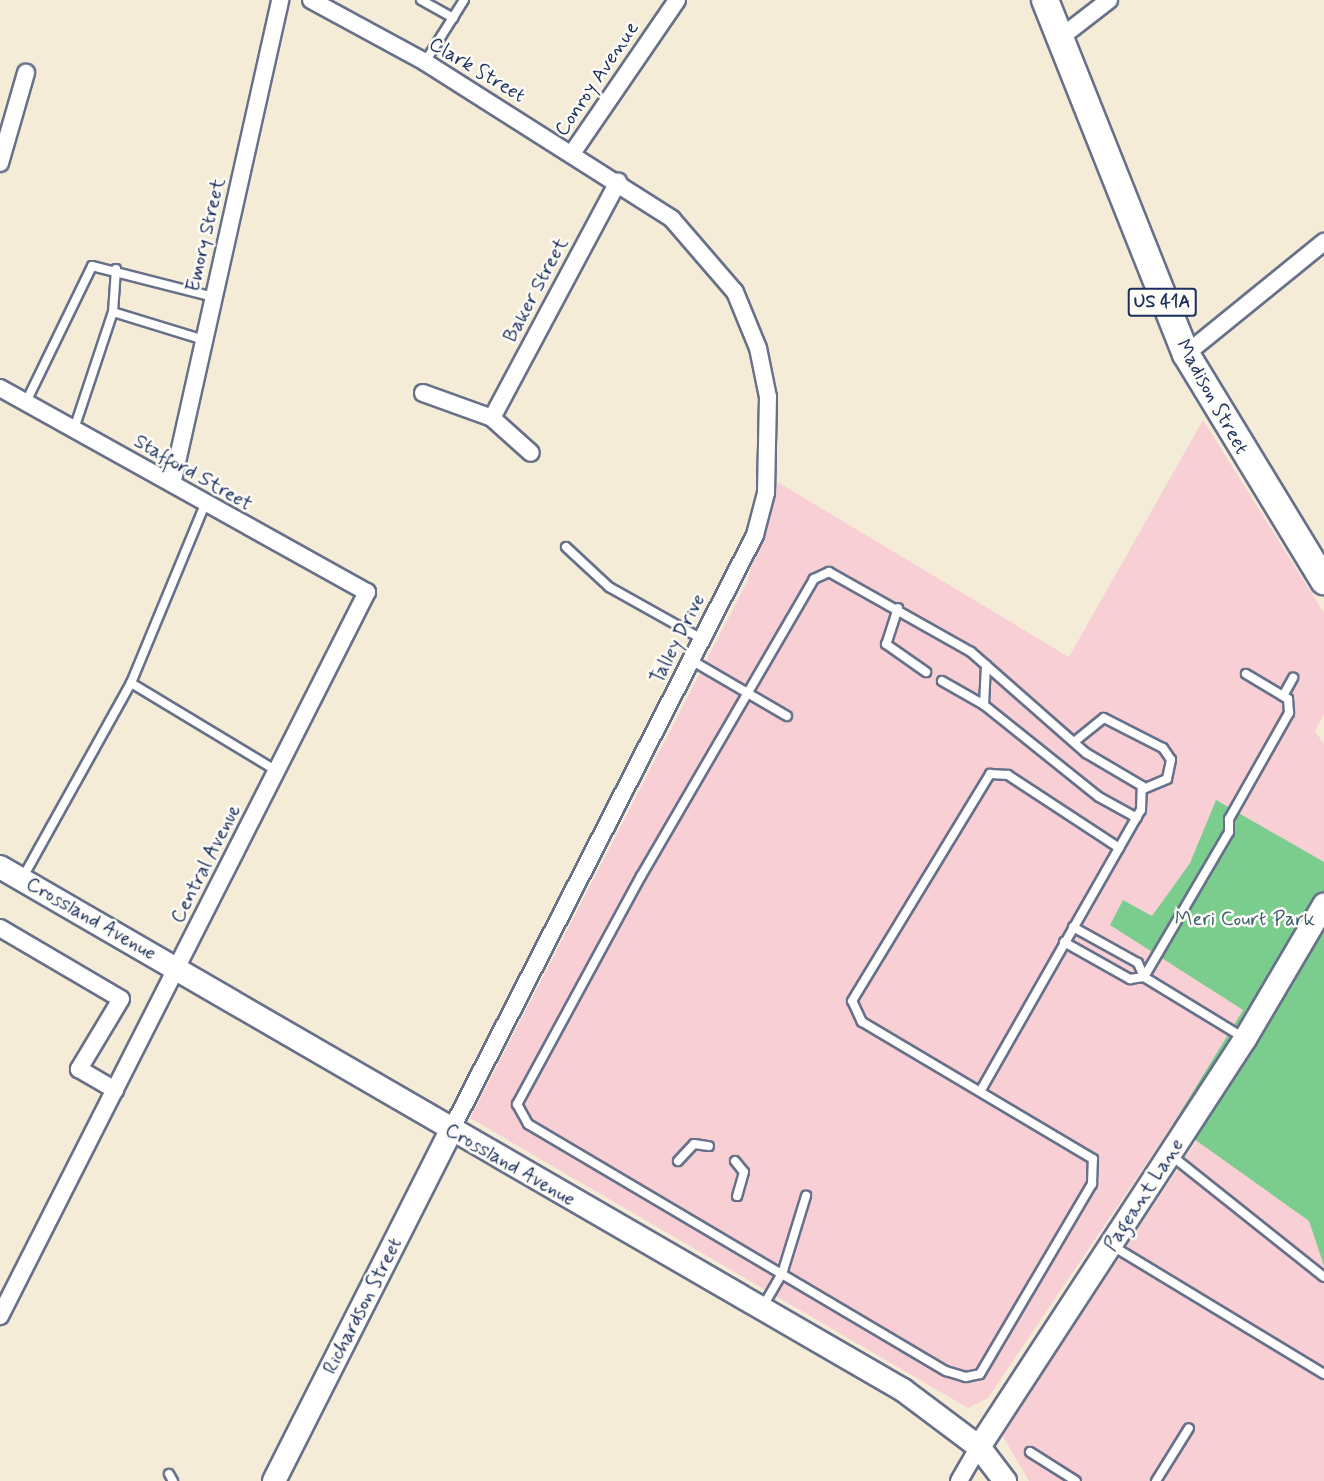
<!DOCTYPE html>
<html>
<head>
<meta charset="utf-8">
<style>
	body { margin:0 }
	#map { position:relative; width:1324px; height:1481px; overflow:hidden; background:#f5ecd8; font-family:Mynerve,sans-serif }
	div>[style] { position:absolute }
	.built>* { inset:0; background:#f7cfd5 }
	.green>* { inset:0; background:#7bcd8e }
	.roads { filter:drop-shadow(2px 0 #677189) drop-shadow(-2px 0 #677189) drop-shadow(0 2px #677189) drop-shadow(0 -2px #677189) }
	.lane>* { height:8px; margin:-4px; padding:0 4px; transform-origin:4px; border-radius:4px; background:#fff }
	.street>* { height:16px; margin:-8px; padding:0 8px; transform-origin:8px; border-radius:8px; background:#fff }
	.secondary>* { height:22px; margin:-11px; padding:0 11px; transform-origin:11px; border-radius:11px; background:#fff }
	.primary>* { height:26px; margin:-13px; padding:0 13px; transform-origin:13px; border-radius:13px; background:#fff }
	span { translate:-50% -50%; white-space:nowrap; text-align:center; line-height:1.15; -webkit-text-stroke:5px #fdfcf7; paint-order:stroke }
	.shield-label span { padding:2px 4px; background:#fdfcf7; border:2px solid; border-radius:4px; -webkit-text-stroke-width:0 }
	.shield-label { font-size:18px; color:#1b2f5e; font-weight:700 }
	.street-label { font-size:20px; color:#1b2f5e }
	.park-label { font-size:20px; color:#385e6c }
</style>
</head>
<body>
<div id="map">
	<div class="built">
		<div style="clip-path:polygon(1203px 420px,1324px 613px,1324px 714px,1315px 731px,1324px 744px,1324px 878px,1173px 1124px,988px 1398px,968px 1408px,470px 1118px,747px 582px,776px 481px,1069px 657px)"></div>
		<div style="clip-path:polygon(1197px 1140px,1309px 1221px,1324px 1266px,1324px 1481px,1029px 1481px,1002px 1435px)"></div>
	</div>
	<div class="green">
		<div style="clip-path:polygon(1216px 800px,1324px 862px,1324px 1266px,1309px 1221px,1173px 1124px,1243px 1010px,1110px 925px,1123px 900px,1152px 916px,1190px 863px)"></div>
	</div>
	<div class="roads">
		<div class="lane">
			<div style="left:421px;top:0;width:37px;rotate:29deg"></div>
			<div style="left:425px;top:62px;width:73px;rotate:-57.8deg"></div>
			<div style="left:113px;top:312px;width:43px;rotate:-86deg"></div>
			<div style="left:26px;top:402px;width:151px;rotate:-64.1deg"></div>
			<div style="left:92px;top:266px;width:126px;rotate:14.3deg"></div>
			<div style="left:74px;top:429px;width:123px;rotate:-71.6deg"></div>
			<div style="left:113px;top:312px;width:95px;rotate:17.1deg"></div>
			<div style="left:566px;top:547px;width:59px;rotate:42.9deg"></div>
			<div style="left:609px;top:587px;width:107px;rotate:29.2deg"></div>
			<div style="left:898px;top:608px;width:38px;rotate:108deg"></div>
			<div style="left:886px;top:644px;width:49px;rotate:35deg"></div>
			<div style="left:691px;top:660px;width:111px;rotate:30.3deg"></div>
			<div style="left:942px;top:681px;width:48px;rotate:29.7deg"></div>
			<div style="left:984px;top:705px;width:147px;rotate:38.7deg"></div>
			<div style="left:1099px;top:797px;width:43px;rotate:28.9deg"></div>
			<div style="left:131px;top:683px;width:170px;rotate:31.1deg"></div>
			<div style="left:1283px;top:696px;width:21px;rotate:-61deg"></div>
			<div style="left:984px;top:705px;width:40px;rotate:-87.1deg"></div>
			<div style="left:1074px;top:742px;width:38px;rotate:-39deg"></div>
			<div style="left:1104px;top:718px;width:66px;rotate:27deg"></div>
			<div style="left:1163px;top:748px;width:14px;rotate:56deg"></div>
			<div style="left:1171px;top:760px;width:19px;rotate:102deg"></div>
			<div style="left:1167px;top:779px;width:26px;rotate:157deg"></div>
			<div style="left:23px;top:877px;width:222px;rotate:-60.9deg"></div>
			<div style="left:131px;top:683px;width:194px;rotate:-67.5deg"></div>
			<div style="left:1073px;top:927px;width:74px;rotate:29deg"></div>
			<div style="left:1138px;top:963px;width:15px;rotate:67deg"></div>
			<div style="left:1144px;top:977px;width:117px;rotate:31.4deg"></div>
			<div style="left:1064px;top:942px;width:76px;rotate:29.3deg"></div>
			<div style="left:1130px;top:979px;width:14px;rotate:-8deg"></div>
			<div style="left:1144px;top:977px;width:168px;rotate:-59.6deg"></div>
			<div style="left:1229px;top:832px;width:13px;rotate:-90deg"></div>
			<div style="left:1229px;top:819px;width:122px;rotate:-60.5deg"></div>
			<div style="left:1289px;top:713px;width:14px;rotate:-94deg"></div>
			<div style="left:1288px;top:699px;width:49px;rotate:-149.2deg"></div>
			<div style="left:981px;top:1090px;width:322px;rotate:-60.3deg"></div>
			<div style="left:1141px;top:810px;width:24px;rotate:-88deg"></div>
			<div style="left:1142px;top:786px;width:65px;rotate:-149.5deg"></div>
			<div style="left:1086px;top:753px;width:153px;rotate:-138.7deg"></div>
			<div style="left:971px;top:652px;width:163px;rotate:-150.6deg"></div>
			<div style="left:829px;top:572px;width:17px;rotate:155deg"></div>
			<div style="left:814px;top:579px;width:344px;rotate:120.2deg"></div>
			<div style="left:641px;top:876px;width:260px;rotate:118.5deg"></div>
			<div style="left:517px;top:1104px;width:23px;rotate:61deg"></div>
			<div style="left:528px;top:1124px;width:486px;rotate:30.6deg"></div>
			<div style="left:946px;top:1371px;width:21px;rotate:17deg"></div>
			<div style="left:966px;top:1377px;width:14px;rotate:-12deg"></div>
			<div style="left:980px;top:1374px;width:221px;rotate:-59.5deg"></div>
			<div style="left:1092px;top:1184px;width:25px;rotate:-88deg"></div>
			<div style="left:1093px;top:1159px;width:269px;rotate:-149.3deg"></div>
			<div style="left:862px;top:1022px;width:23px;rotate:-115deg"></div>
			<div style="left:852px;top:1001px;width:266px;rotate:-58.7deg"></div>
			<div style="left:990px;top:774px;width:18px;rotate:3deg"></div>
			<div style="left:1008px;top:775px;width:133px;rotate:33.3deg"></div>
			<div style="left:1172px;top:1156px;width:194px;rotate:38.5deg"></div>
			<div style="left:678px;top:1161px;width:23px;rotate:-47deg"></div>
			<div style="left:694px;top:1144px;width:15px;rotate:8deg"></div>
			<div style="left:735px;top:1161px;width:14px;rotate:51deg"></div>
			<div style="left:744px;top:1172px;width:25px;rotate:106deg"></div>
			<div style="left:1111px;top:1245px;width:249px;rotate:31.2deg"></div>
			<div style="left:762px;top:1308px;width:39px;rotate:-60deg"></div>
			<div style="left:782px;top:1274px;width:82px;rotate:-72.9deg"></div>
			<div style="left:1030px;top:1452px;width:54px;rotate:32.2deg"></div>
			<div style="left:169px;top:1474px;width:8px;rotate:60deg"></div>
			<div style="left:1156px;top:1481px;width:62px;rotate:-58.1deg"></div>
		</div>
		<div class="street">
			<div style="left:311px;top:0;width:130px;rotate:28.5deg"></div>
			<div style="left:425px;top:62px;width:293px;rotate:32.4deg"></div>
			<div style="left:672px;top:219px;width:96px;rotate:49.2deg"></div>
			<div style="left:735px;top:292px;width:61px;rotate:67.7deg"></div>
			<div style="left:758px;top:348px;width:50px;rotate:78.5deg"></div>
			<div style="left:768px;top:397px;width:96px;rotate:91.2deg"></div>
			<div style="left:766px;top:493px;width:43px;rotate:104.7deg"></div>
			<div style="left:755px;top:535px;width:668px;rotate:117.06deg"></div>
			<div style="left:1060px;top:38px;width:62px;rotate:-37.8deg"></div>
			<div style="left:573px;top:152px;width:184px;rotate:-55.6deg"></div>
			<div style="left:0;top:163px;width:94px;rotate:-73.9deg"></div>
			<div style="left:1186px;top:354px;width:178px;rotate:-39.1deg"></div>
			<div style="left:0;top:388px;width:420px;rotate:29.1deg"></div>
			<div style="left:367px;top:592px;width:812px;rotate:116.88deg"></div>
			<div style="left:423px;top:393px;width:73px;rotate:19.9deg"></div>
			<div style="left:492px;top:418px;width:52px;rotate:41.9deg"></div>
			<div style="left:492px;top:418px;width:268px;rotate:-61.9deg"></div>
			<div style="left:173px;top:480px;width:492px;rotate:-77.4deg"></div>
			<div style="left:0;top:928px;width:140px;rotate:30.4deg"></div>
			<div style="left:121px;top:999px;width:82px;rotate:121deg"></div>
			<div style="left:79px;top:1069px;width:42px;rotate:30.3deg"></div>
			<div style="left:959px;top:1481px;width:39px;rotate:-60deg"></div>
		</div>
		<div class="secondary">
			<div style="left:0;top:867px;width:1044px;rotate:30.08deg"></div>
			<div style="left:903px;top:1390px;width:95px;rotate:36.9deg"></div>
			<div style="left:979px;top:1447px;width:43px;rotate:52.6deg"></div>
			<div style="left:979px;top:1447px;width:487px;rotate:-56.9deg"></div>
			<div style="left:1245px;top:1039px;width:156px;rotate:-59.5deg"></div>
			<div style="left:274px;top:1481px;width:393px;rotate:-63.2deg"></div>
		</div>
		<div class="primary">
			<div style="left:1045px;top:0;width:381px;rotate:68.3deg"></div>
			<div style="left:1186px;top:354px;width:266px;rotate:58.7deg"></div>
		</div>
	</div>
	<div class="shield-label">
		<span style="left:1162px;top:302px">US 41A</span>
	</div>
	<div class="street-label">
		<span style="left:477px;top:70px;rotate:31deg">Clark Street</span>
		<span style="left:597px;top:79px;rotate:-56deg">Conroy Avenue</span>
		<span style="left:206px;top:235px;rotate:-77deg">Emory Street</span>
		<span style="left:536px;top:290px;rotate:-62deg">Baker Street</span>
		<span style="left:1212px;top:397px;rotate:61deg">Madison Street</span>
		<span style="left:193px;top:473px;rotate:30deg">Stafford Street</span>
		<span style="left:678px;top:639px;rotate:-63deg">Talley Drive</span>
		<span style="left:206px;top:864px;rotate:-63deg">Central Avenue</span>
		<span style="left:91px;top:919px;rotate:30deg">Crossland Avenue</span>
		<span style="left:510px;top:1165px;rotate:30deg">Crossland Avenue</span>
		<span style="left:1144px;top:1195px;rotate:-57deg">Pageant Lane</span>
		<span style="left:363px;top:1306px;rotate:-63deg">Richardson Street</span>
	</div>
	<div class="park-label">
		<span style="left:1245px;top:919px">Meri Court Park</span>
	</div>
</div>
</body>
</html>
